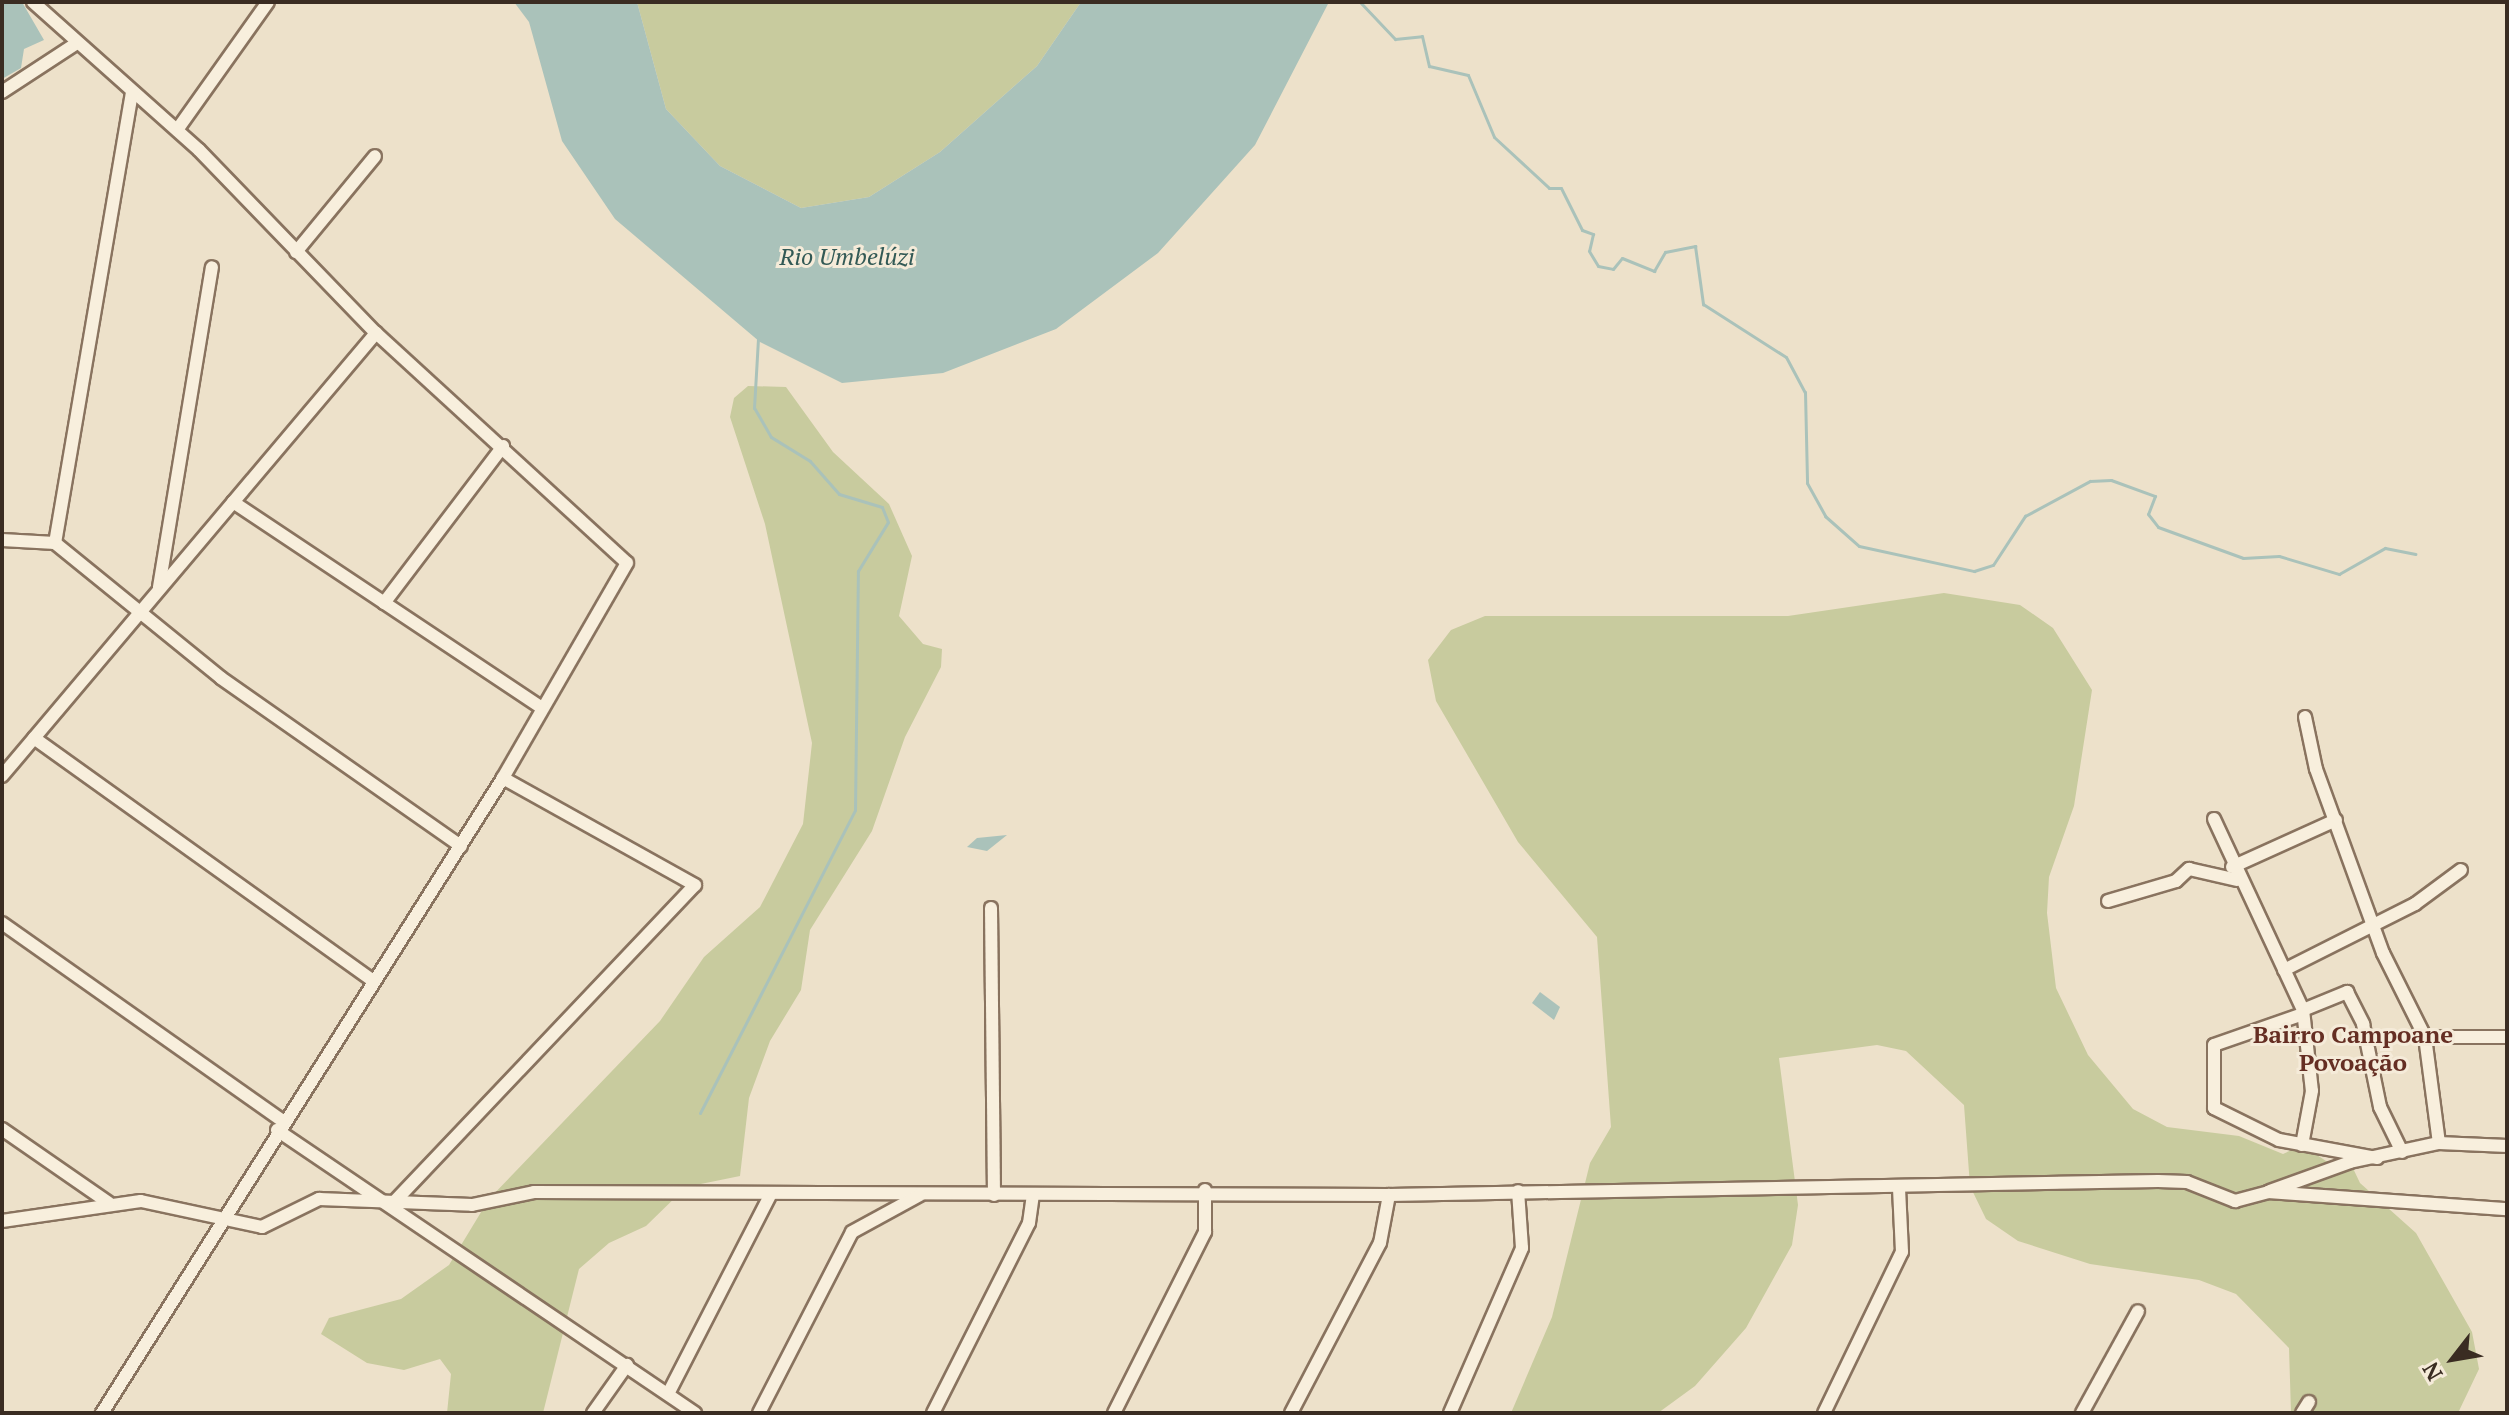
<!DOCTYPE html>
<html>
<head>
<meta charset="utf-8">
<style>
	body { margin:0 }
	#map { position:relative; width:2509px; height:1415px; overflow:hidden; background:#ede1ca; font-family:"PT Serif",serif }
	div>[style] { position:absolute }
	.green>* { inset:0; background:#c8cb9e }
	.water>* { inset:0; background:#aac2ba }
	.stream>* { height:3px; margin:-1.5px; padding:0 1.5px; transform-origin:1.5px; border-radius:1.5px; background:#aac2ba }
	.roads { filter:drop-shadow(2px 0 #89735f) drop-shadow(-2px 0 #89735f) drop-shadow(0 2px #89735f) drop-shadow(0 -2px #89735f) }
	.minor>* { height:12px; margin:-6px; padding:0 6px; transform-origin:6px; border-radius:6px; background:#f8efdd }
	span { translate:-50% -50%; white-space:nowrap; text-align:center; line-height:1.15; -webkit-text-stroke:6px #f5ebd9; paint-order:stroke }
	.water-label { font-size:24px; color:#325955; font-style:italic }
	.neighbourhood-label { font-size:24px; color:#652e23; font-weight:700 }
	.frame { position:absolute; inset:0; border:4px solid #3a2c22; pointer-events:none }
	.north { position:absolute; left:2413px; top:1319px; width:80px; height:80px; -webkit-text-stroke:6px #f5ebd9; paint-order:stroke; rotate:239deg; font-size:22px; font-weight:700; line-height:32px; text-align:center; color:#3a2c22 }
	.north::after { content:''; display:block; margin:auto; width:28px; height:36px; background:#3a2c22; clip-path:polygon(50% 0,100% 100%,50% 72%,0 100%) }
</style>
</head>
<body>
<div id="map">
	<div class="green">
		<div style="clip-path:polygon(637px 2px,1081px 2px,1037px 66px,940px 152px,869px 197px,801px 208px,720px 166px,666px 109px)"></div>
		<div style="clip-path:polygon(748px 386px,786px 387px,833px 452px,889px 504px,912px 556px,899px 616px,923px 644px,942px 649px,941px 667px,905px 737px,872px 831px,810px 930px,801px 990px,770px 1041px,749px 1098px,740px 1176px,686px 1187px,646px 1226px,609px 1243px,579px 1269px,543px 1413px,447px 1413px,451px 1374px,440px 1359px,404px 1370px,367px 1363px,321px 1334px,329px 1318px,401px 1299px,449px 1265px,489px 1199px,660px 1021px,704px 957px,760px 907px,803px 824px,812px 743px,765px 524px,730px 417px,734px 398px)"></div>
		<div style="clip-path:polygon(1944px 593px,2020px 605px,2053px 628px,2092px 690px,2074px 806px,2049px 877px,2047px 913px,2056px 988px,2088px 1055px,2133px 1109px,2167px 1127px,2239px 1136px,2283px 1154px,2302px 1145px,2326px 1161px,2350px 1162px,2360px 1183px,2416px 1233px,2472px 1332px,2479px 1369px,2458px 1413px,2291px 1413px,2289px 1348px,2236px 1294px,2199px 1280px,2090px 1264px,2018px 1241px,1986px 1219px,1970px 1186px,1964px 1105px,1906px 1051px,1877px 1045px,1779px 1058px,1798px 1205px,1792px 1245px,1746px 1328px,1695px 1386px,1658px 1413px,1511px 1413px,1552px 1317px,1590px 1163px,1611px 1127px,1597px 937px,1518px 842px,1436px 701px,1428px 660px,1451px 630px,1485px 616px,1788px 616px)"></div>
	</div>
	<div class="water">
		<div style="clip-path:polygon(2px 2px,22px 2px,44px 40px,24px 49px,21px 68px,2px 79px)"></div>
		<div style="clip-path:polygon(514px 2px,637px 2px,666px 109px,720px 166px,801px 208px,869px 197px,940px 152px,1037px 66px,1081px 2px,1329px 2px,1255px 145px,1158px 253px,1056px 329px,943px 373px,842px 383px,760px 342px,615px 219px,562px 141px,529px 22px)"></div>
		<div style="clip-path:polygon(1007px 835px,987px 851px,967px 847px,977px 838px)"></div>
		<div style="clip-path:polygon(1540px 992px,1560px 1007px,1554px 1020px,1532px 1003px)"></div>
	</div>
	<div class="stream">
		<div style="left:1360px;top:2px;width:51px;rotate:46.6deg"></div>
		<div style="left:1395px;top:39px;width:27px;rotate:-6deg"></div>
		<div style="left:1422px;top:36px;width:31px;rotate:77deg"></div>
		<div style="left:1429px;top:66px;width:40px;rotate:13deg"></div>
		<div style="left:1468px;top:75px;width:67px;rotate:67.2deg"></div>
		<div style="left:1494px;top:137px;width:75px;rotate:42.8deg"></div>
		<div style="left:1549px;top:188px;width:12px"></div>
		<div style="left:1561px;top:188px;width:47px;rotate:63.4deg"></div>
		<div style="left:1582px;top:230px;width:12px;rotate:20deg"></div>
		<div style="left:1593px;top:234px;width:17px;rotate:103deg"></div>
		<div style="left:1589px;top:251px;width:17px;rotate:59deg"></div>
		<div style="left:1598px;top:266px;width:15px;rotate:11deg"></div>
		<div style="left:1613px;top:269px;width:14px;rotate:-51deg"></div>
		<div style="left:1622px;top:258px;width:35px;rotate:22deg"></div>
		<div style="left:1654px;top:271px;width:22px;rotate:-60deg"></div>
		<div style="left:1665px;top:252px;width:31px;rotate:-11deg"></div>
		<div style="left:1695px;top:246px;width:59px;rotate:82.1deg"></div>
		<div style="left:1703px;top:304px;width:98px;rotate:32.6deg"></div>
		<div style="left:1786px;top:357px;width:40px;rotate:62deg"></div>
		<div style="left:1805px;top:392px;width:91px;rotate:88.7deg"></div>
		<div style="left:1807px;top:483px;width:38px;rotate:61deg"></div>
		<div style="left:1825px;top:516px;width:45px;rotate:41.4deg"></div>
		<div style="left:1859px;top:546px;width:118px;rotate:12.3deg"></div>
		<div style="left:1974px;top:571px;width:20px;rotate:-18deg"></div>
		<div style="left:1993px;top:565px;width:59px;rotate:-56.9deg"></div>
		<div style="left:2025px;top:516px;width:74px;rotate:-28.3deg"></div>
		<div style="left:2090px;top:481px;width:21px;rotate:-3deg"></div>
		<div style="left:2111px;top:480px;width:47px;rotate:20deg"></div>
		<div style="left:2155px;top:496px;width:19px;rotate:111deg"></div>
		<div style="left:2148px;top:514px;width:16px;rotate:52deg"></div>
		<div style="left:2158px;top:527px;width:90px;rotate:20deg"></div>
		<div style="left:2243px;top:558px;width:36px;rotate:-3deg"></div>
		<div style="left:2279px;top:556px;width:63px;rotate:16.7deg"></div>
		<div style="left:2339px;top:574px;width:53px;rotate:-29.5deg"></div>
		<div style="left:2385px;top:548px;width:31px;rotate:11deg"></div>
		<div style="left:700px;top:1113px;width:340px;rotate:-62.9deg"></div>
		<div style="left:855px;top:810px;width:239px;rotate:-89.3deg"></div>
		<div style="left:858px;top:571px;width:57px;rotate:-58.5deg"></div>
		<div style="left:888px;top:522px;width:16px;rotate:-112deg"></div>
		<div style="left:882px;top:507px;width:45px;rotate:-163.2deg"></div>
		<div style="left:839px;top:494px;width:44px;rotate:-131.3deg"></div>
		<div style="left:810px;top:461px;width:46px;rotate:-148.4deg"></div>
		<div style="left:771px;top:437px;width:34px;rotate:-120deg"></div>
		<div style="left:754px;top:408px;width:69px;rotate:-86.7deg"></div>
	</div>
	<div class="roads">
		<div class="minor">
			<div style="left:33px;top:2px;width:222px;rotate:41.7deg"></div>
			<div style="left:199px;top:150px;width:255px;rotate:46deg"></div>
			<div style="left:376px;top:333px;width:340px;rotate:42.5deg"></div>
			<div style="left:627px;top:563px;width:248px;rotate:120deg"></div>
			<div style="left:503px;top:778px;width:751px;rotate:122.27deg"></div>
			<div style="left:2px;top:92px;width:90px;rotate:-33.2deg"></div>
			<div style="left:177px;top:130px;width:157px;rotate:-54.6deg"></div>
			<div style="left:296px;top:252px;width:124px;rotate:-50.5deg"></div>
			<div style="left:233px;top:502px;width:371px;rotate:33.7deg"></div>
			<div style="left:2px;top:540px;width:53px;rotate:3.2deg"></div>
			<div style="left:55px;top:543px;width:214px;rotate:39.1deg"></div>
			<div style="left:221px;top:678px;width:293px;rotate:35deg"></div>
			<div style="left:55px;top:543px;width:458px;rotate:-80.3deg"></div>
			<div style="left:159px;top:587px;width:324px;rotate:-80.6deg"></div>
			<div style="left:384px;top:603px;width:197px;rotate:-52.8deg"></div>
			<div style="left:2305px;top:717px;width:53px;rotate:78.1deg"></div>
			<div style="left:2316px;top:769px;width:196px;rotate:70deg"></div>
			<div style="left:2383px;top:953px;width:94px;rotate:63.4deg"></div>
			<div style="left:2425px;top:1037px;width:107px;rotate:82.5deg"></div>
			<div style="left:34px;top:738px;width:418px;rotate:35.6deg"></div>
			<div style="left:2px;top:776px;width:580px;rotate:-49.83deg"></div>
			<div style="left:2214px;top:819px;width:211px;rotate:65deg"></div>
			<div style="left:2303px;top:1010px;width:81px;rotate:83.7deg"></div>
			<div style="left:2312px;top:1091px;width:55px;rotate:100.5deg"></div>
			<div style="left:2232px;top:867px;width:114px;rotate:-24.3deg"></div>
			<div style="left:2108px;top:901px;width:71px;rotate:-16.4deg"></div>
			<div style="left:2176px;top:881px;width:18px;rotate:-43deg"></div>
			<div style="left:2189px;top:869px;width:49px;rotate:12.9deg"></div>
			<div style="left:991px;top:908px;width:287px;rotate:89.4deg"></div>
			<div style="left:2px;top:923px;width:344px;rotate:35.2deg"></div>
			<div style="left:2284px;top:970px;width:147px;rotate:-26.7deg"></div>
			<div style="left:2415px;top:904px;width:57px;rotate:-36.5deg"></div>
			<div style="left:2303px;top:1010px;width:48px;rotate:-22.2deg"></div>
			<div style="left:2347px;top:992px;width:36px;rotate:63deg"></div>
			<div style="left:2363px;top:1024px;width:85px;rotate:78.4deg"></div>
			<div style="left:2380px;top:1107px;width:50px;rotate:63.9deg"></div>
			<div style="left:2303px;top:1014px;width:94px;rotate:160.8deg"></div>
			<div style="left:2214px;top:1045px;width:63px;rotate:90deg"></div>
			<div style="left:2214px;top:1108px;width:72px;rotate:26.2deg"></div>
			<div style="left:2279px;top:1140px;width:100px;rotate:10.4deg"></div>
			<div style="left:2425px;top:1037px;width:82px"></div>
			<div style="left:2px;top:1129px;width:130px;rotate:34.7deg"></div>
			<div style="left:277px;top:1130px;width:505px;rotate:34.1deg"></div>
			<div style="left:2270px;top:1191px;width:85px;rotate:-19.9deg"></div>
			<div style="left:2350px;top:1162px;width:91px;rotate:-12.1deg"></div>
			<div style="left:2439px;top:1143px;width:68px;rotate:2.5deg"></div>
			<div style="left:396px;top:1200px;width:434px;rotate:-46.5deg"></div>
			<div style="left:695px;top:885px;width:220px;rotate:-150.9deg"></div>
			<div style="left:2px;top:1221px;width:140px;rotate:-8.2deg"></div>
			<div style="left:141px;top:1201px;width:124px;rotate:12.1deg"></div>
			<div style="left:262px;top:1227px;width:64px;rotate:-26.2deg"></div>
			<div style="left:319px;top:1199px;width:153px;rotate:2.2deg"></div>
			<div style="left:472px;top:1205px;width:63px;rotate:-11.8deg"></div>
			<div style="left:534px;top:1192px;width:855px;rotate:0.2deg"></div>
			<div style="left:1389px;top:1195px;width:769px;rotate:-1.04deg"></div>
			<div style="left:2158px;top:1181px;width:29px;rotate:2deg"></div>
			<div style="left:2187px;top:1182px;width:52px;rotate:21.6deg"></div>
			<div style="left:2235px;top:1201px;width:34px;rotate:-15deg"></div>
			<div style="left:2268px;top:1192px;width:240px;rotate:4.1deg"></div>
			<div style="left:668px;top:1394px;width:225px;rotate:-62.8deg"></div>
			<div style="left:593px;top:1413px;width:59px;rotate:-54.7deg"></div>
			<div style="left:759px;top:1413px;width:203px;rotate:-62.8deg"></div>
			<div style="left:852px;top:1232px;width:77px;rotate:-28.6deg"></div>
			<div style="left:933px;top:1413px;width:213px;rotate:-63.2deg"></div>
			<div style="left:1029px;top:1223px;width:28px;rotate:-82deg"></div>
			<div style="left:1114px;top:1413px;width:203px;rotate:-63.3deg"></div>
			<div style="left:1205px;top:1232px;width:42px;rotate:-90deg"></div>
			<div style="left:1291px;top:1413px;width:192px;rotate:-62.4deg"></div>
			<div style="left:1380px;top:1243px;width:49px;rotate:-79.4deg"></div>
			<div style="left:1450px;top:1413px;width:180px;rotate:-66.4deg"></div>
			<div style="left:1522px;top:1248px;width:57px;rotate:-94deg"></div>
			<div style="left:1824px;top:1413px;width:179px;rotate:-64.2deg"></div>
			<div style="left:1902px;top:1252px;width:63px;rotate:-92.7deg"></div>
			<div style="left:2082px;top:1413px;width:116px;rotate:-61.2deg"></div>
			<div style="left:2302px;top:1413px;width:13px;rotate:-58deg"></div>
		</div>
	</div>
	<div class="water-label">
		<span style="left:847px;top:257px">Rio Umbelúzi</span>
	</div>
	<div class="neighbourhood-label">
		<span style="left:2353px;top:1049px">Bairro Campoane<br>Povoação</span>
	</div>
	<div class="frame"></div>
	<div class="north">N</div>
</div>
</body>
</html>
